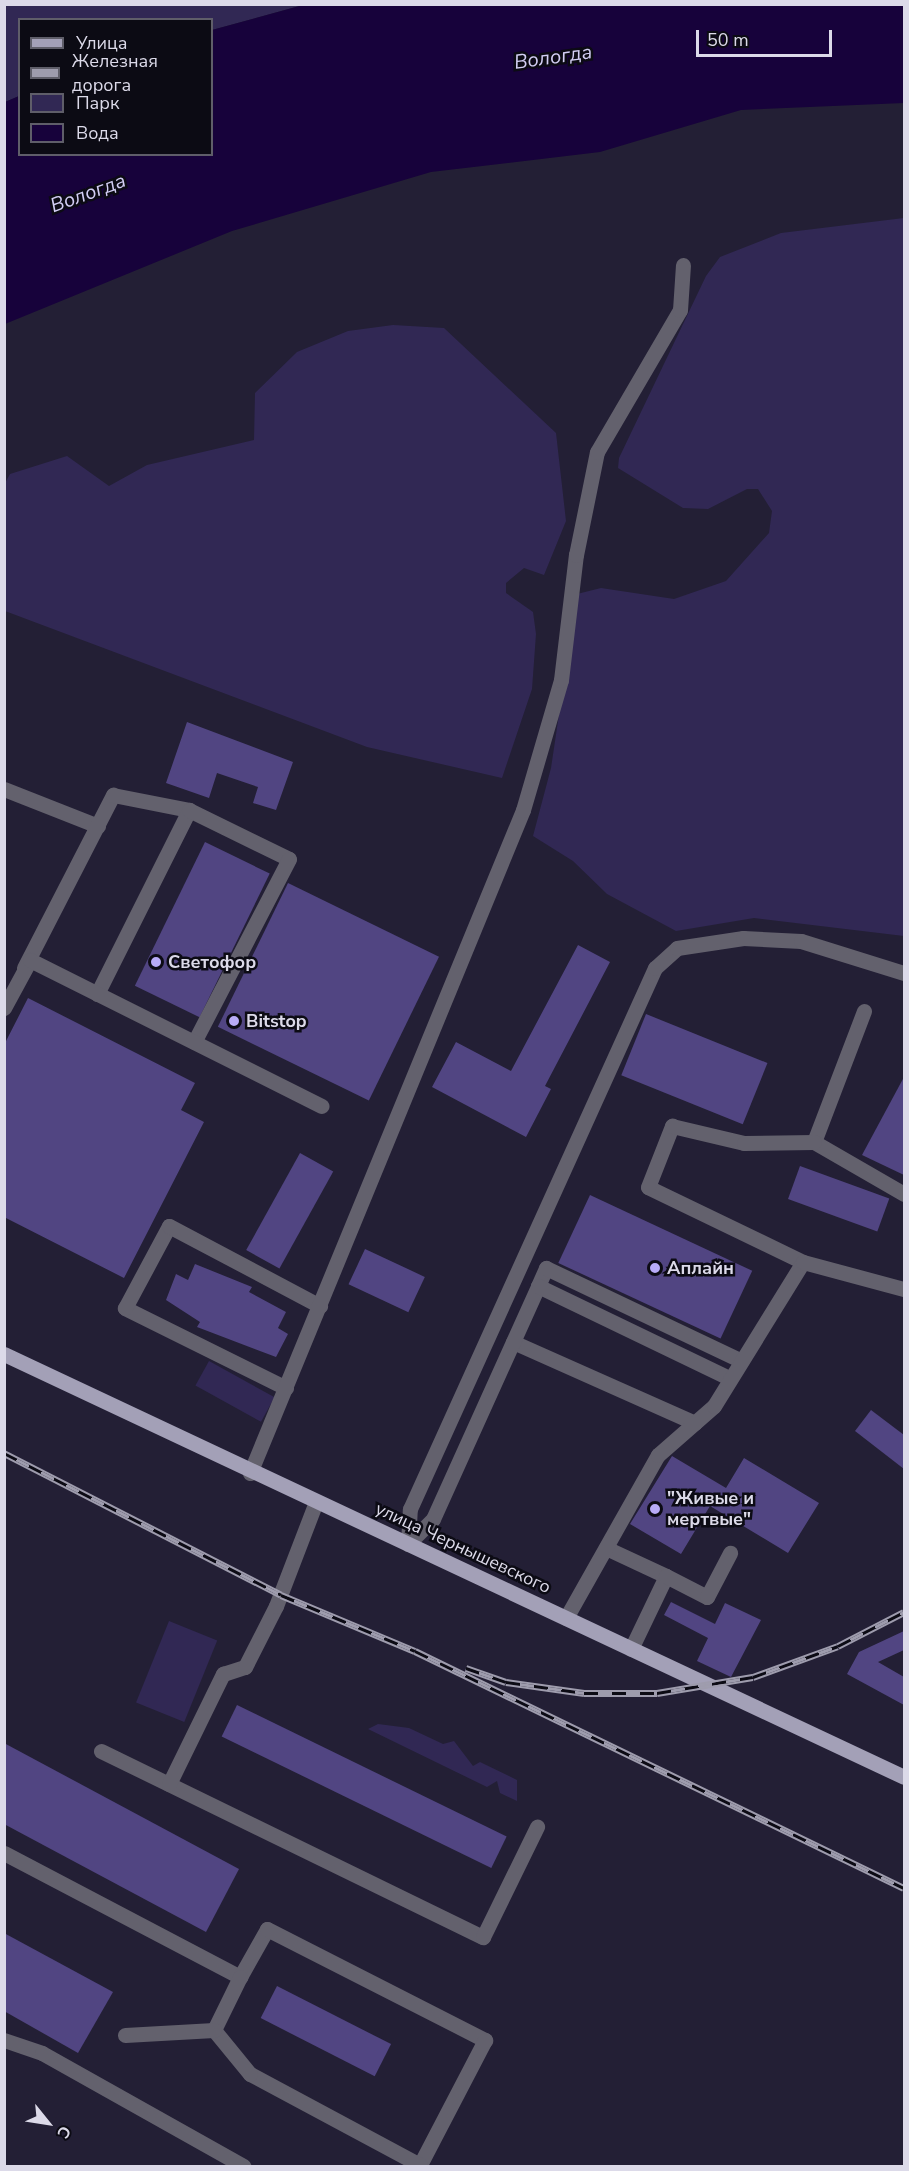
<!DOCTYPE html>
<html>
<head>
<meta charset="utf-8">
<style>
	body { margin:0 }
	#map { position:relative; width:909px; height:2171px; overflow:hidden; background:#231f35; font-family:"Nunito Sans",sans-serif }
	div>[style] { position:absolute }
	.green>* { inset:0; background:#312854; transform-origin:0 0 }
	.water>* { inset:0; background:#17023b }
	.building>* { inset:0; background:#514582; transform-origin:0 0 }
	.minor>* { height:15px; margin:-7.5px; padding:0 7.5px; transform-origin:7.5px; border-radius:7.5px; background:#63616d }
	.major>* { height:15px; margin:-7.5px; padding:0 7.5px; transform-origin:7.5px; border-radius:7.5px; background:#a3a0b7 }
	.rail>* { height:7px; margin-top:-3.5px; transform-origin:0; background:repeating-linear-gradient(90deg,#0c0b14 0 14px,#9e9cad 0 28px); box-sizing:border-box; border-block:2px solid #9e9cad }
	.dots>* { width:16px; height:16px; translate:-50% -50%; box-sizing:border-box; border:3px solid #0c0b14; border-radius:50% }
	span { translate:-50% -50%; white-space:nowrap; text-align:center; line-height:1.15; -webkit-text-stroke:5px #0c0b14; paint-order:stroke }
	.poi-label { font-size:18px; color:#dcdae9; font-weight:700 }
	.left { translate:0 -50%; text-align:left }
	.street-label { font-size:18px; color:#dcdae9 }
	.water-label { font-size:20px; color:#d3cef4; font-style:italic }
	.frame { position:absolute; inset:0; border:6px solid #dcdae9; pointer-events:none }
	.legend { position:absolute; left:18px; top:18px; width:195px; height:138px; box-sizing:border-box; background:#0c0b14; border:2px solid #5f5e69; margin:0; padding:8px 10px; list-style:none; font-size:18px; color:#dcdae9 }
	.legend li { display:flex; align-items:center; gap:12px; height:30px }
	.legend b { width:30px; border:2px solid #5f5e69 }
	.north { position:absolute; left:18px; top:2093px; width:60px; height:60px; -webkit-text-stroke:4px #0c0b14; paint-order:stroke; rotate:120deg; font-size:16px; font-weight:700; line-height:24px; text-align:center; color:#dcdae9 }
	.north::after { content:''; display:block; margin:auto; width:21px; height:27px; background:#dcdae9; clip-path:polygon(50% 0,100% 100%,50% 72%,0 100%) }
	.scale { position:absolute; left:696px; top:30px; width:136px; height:27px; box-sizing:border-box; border:3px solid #dcdae9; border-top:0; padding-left:8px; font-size:18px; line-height:21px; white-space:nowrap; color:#dcdae9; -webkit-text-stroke:4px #0c0b14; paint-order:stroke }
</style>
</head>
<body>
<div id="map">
	<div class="green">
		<div style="clip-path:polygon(4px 5px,303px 5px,212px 30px,212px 20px,20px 20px,19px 96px,5px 102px)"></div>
		<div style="clip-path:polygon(904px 218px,904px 936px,754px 918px,676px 931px,607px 894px,573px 861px,533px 836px,551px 768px,577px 594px,601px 588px,674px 599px,726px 581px,769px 533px,772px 511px,758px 489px,747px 489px,708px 509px,683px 508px,618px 468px,619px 458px,706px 276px,720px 257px,781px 233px)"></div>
		<div style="clip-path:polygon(393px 325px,444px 328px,556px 433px,566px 521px,544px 575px,524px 568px,506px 583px,506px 593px,533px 612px,536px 634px,532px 689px,502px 778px,367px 747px,5px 611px,4px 485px,10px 474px,67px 456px,109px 486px,147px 465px,254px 440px,255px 393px,297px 352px,348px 331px)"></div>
		<div style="left:209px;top:1361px;width:75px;height:28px;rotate:29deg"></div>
		<div style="left:169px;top:1621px;width:52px;height:88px;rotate:22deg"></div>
		<div style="clip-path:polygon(378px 1724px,409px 1728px,443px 1744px,454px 1741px,473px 1766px,480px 1762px,517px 1780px,517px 1801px,500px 1793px,497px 1781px,487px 1787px,368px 1729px)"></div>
	</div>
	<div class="water">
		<div style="clip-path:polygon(303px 5px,904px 5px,904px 103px,741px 110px,600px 152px,431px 172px,232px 231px,5px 324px,5px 102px,19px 96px,20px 154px,212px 154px,212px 30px)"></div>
	</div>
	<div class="building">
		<div style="clip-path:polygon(187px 722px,293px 762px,276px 810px,253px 803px,258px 787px,217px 773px,209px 798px,166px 783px)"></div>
		<div style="left:205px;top:842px;width:72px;height:160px;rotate:26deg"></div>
		<div style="left:288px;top:883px;width:168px;height:160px;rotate:26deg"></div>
		<div style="clip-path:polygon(578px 945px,610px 962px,545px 1086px,551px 1089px,526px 1137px,432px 1087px,456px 1042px,511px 1071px)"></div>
		<div style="clip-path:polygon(28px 998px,195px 1083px,181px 1110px,204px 1122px,124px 1278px,4px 1217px,4px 1045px)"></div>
		<div style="left:646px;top:1014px;width:131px;height:66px;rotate:22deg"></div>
		<div style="clip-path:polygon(904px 1077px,904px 1175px,862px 1155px)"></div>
		<div style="left:300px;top:1153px;width:38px;height:111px;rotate:29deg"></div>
		<div style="left:800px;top:1166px;width:95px;height:35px;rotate:20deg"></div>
		<div style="left:590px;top:1195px;width:179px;height:75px;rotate:25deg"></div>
		<div style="left:365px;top:1249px;width:66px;height:39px;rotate:25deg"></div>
		<div style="clip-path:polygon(195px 1264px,252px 1287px,249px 1292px,286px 1312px,278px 1328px,288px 1334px,276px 1357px,197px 1327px,200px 1322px,166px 1300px,176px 1274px,188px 1280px)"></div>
		<div style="clip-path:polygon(871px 1410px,904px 1435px,904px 1469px,855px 1431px)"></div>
		<div style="clip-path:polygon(672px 1456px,726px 1488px,744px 1458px,819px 1503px,788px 1553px,710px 1506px,681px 1554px,630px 1524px)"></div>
		<div style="clip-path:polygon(671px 1602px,715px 1624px,725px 1603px,761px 1620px,731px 1677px,697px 1661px,708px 1638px,664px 1615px)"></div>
		<div style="clip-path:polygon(904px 1631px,904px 1650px,878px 1662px,904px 1677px,904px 1705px,847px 1674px,859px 1652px)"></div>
		<div style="left:237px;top:1705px;width:300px;height:35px;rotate:26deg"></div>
		<div style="clip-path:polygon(4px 1743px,239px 1869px,206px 1932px,4px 1824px)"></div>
		<div style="clip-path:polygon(4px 1933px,113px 1992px,78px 2053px,4px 2011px)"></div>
		<div style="left:277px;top:1986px;width:128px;height:36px;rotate:27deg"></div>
	</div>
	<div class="minor">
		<div style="left:4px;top:789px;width:101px;rotate:21.5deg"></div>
		<div style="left:24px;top:968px;width:195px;rotate:-62.8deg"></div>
		<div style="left:113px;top:795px;width:77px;rotate:11.2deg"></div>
		<div style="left:97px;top:994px;width:206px;rotate:-63.4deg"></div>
		<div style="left:189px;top:810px;width:111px;rotate:26.1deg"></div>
		<div style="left:289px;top:859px;width:206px;rotate:117.4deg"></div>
		<div style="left:4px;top:1008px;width:55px;rotate:-61.6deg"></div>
		<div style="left:30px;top:960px;width:326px;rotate:26.6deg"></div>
		<div style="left:864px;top:1011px;width:140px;rotate:110.9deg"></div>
		<div style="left:814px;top:1142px;width:104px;rotate:30deg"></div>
		<div style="left:803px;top:1262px;width:172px;rotate:-154.2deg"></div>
		<div style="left:648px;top:1187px;width:66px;rotate:-68.5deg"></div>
		<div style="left:672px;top:1126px;width:74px;rotate:13.3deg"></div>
		<div style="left:744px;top:1143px;width:70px;rotate:-0.8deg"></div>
		<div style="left:538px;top:1286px;width:20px;rotate:-66deg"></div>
		<div style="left:546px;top:1268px;width:215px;rotate:25.4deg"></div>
		<div style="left:513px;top:1342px;width:199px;rotate:24deg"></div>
		<div style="left:286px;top:1388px;width:180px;rotate:-153.6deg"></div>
		<div style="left:125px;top:1308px;width:93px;rotate:-61.8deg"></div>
		<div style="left:169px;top:1226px;width:171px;rotate:27.9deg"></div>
		<div style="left:250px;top:1473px;width:717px;rotate:-67.62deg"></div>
		<div style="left:523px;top:810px;width:135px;rotate:-73.7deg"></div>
		<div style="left:561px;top:680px;width:126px;rotate:-83.2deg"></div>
		<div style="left:576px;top:555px;width:105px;rotate:-78.5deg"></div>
		<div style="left:597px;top:452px;width:164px;rotate:-59.7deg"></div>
		<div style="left:680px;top:310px;width:45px;rotate:-86.2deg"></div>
		<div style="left:408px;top:1544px;width:35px;rotate:-87deg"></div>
		<div style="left:410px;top:1509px;width:594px;rotate:-65.64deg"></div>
		<div style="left:655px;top:968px;width:30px;rotate:-42deg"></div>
		<div style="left:677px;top:948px;width:67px;rotate:-8.6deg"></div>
		<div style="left:743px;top:938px;width:58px;rotate:3deg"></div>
		<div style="left:801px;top:941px;width:108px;rotate:17.3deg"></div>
		<div style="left:408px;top:1544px;width:35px;rotate:-45deg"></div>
		<div style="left:433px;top:1519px;width:256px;rotate:-65.7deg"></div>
		<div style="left:538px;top:1286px;width:212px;rotate:25.7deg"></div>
		<div style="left:606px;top:1548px;width:66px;rotate:25deg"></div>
		<div style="left:666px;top:1576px;width:81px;rotate:115.6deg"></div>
		<div style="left:666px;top:1576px;width:46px;rotate:27.1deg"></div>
		<div style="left:707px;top:1597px;width:50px;rotate:-62.4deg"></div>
		<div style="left:566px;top:1618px;width:187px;rotate:-60.6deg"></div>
		<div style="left:658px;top:1455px;width:74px;rotate:-41.2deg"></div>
		<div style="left:714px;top:1406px;width:169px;rotate:-58.3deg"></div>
		<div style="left:803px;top:1262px;width:105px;rotate:15deg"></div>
		<div style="left:101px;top:1751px;width:425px;rotate:26deg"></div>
		<div style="left:483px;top:1937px;width:123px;rotate:-63.9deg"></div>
		<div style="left:169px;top:1784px;width:123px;rotate:-63.9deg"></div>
		<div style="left:223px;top:1674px;width:23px;rotate:-18deg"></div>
		<div style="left:245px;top:1667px;width:68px;rotate:-63.1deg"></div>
		<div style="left:276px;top:1606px;width:111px;rotate:-69deg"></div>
		<div style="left:4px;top:1853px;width:267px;rotate:27.7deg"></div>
		<div style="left:240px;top:1977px;width:55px;rotate:-60.6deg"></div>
		<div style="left:267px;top:1929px;width:245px;rotate:27deg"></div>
		<div style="left:485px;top:2040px;width:141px;rotate:117.5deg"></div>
		<div style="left:420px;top:2165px;width:193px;rotate:-151.8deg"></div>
		<div style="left:250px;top:2074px;width:57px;rotate:-129.3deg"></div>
		<div style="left:214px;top:2030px;width:59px;rotate:-63.9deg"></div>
		<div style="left:125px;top:2035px;width:89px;rotate:-3.2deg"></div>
		<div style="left:4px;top:2040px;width:40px;rotate:18.9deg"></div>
		<div style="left:42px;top:2053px;width:231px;rotate:29.3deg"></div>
	</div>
	<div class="major">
		<div style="left:4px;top:1354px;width:994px;rotate:25.17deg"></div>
	</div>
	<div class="rail">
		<div style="left:4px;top:1453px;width:311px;rotate:27.1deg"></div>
		<div style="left:281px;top:1595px;width:145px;rotate:22.7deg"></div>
		<div style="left:415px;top:1651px;width:543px;rotate:25.86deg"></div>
		<div style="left:466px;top:1668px;width:42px;rotate:19.3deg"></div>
		<div style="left:506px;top:1682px;width:79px;rotate:8deg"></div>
		<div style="left:584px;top:1693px;width:73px"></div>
		<div style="left:657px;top:1693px;width:97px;rotate:-9.5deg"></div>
		<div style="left:753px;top:1677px;width:90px;rotate:-20deg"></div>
		<div style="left:838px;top:1646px;width:74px;rotate:-27.3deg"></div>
	</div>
	<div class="dots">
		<div style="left:156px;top:962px;background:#b8abf7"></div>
		<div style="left:234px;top:1021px;background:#b8abf7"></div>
		<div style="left:655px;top:1268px;background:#b8abf7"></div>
		<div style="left:655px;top:1509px;background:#b8abf7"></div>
	</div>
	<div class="poi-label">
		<span class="left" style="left:168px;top:962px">Светофор</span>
		<span class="left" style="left:246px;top:1021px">Bitstop</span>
		<span class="left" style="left:667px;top:1268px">Аплайн</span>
		<span class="left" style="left:667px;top:1509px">"Живые и<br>мертвые"</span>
	</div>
	<div class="street-label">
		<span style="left:463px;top:1548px;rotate:25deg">улица Чернышевского</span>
	</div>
	<div class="water-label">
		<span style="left:553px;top:57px;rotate:-8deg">Вологда</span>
		<span style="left:88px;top:193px;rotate:-20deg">Вологда</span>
	</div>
	<div class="frame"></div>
	<ul class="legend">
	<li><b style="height:8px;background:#a3a0b7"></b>Улица</li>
	<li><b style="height:8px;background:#9e9cad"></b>Железная дорога</li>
	<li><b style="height:16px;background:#312854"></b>Парк</li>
	<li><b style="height:16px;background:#17023b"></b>Вода</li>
	</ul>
	<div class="north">С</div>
	<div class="scale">50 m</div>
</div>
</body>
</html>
